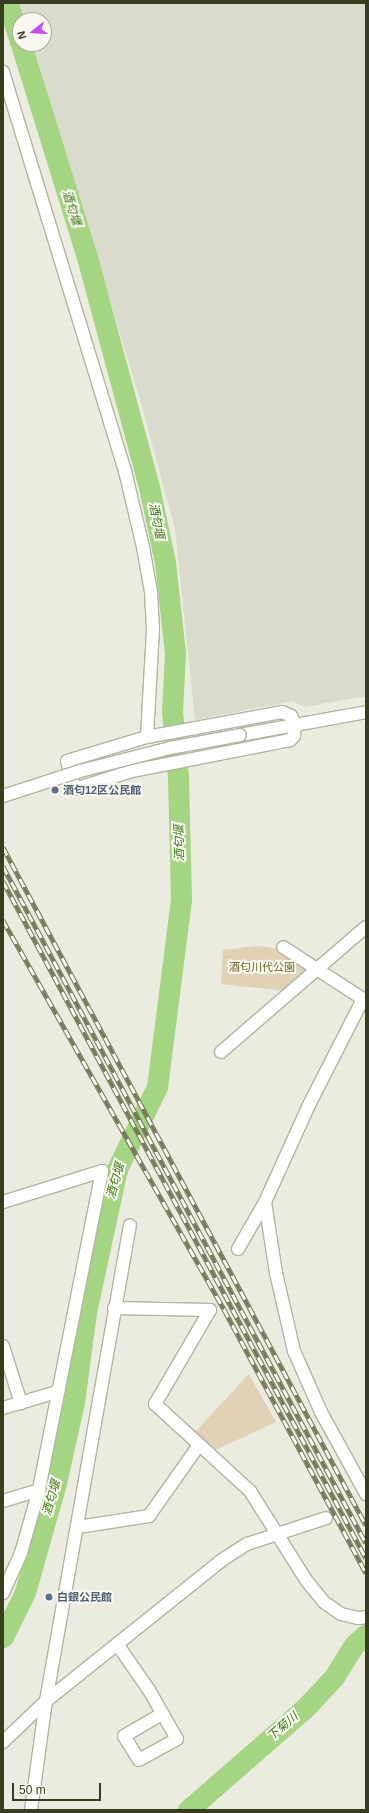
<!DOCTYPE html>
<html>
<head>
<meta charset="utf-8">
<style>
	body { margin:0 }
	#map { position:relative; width:369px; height:1813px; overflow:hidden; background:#ebebdf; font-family:Arial,"Noto Sans JP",sans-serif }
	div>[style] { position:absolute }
	.built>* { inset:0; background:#dbdbcd }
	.green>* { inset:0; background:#dfd2b6 }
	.river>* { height:21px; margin:-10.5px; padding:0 10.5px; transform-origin:10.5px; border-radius:10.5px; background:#a4d582 }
	.roads { filter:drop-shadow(1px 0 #b2b3a2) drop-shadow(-1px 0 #b2b3a2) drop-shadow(0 1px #b2b3a2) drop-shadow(0 -1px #b2b3a2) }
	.minor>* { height:12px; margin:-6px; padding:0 6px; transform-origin:6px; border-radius:6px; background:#fff }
	.rail>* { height:4.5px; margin-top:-2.25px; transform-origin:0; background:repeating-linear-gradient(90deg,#f8f7ef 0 9px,#737959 0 18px); box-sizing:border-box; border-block:1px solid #737959 }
	.bridges { filter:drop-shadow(1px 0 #b2b3a2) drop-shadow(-1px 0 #b2b3a2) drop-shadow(0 1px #b2b3a2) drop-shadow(0 -1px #b2b3a2) }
	.minor-bridge>* { height:12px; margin:-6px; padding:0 6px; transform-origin:6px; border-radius:6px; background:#fff }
	.dots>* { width:11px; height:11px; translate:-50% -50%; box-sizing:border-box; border:2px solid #f8f7ef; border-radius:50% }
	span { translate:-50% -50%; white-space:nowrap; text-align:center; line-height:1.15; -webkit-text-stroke:4px #f8f7ef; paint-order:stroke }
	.service-label { font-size:11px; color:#4e5e75; font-weight:700 }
	.left { translate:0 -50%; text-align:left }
	.park-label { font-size:11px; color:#766826 }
	.water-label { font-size:12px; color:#3e7d15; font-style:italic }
	.frame { position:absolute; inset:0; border:4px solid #383d1f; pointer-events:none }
	.north { position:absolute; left:12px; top:12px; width:40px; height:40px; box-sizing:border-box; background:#f8f7ef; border:1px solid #abad9c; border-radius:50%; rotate:253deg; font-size:11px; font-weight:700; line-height:16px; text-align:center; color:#383d1f }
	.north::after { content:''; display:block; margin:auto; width:14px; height:18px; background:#c34cfd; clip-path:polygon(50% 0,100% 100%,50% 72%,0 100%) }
	.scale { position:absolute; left:12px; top:1783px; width:89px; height:18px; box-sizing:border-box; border:2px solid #383d1f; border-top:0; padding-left:5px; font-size:12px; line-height:14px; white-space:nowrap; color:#383d1f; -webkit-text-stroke:3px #f8f7ef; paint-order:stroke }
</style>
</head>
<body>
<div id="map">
	<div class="built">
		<div style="clip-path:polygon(20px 3px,366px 3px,366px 696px,305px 707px,292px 701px,195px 720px,175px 529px,143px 410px,33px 44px,44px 44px,44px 20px,25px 20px)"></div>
	</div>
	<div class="green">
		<div style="clip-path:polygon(257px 946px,281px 949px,318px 974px,297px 992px,221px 984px,223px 950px)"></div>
		<div style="clip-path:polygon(249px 1374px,276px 1422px,213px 1451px,194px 1433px)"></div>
	</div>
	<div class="river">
		<div style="left:8px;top:3px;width:41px;rotate:72.9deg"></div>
		<div style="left:3px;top:1637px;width:50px;rotate:-63.9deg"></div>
		<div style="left:25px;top:1592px;width:113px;rotate:-74.1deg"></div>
		<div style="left:56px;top:1483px;width:83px;rotate:-77.5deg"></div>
		<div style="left:74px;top:1402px;width:91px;rotate:-82.4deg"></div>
		<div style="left:86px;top:1312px;width:146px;rotate:-77.8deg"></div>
		<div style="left:117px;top:1169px;width:91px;rotate:-64deg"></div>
		<div style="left:157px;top:1087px;width:190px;rotate:-82.7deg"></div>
		<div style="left:181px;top:899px;width:121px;rotate:-91.4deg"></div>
		<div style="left:178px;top:778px;width:67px;rotate:-95.1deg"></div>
		<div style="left:172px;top:711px;width:58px;rotate:-87deg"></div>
		<div style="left:175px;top:653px;width:92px;rotate:-96.3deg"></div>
		<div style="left:165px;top:562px;width:77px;rotate:-102deg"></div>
		<div style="left:149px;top:487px;width:241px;rotate:-105.1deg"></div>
		<div style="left:86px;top:254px;width:220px;rotate:-107.2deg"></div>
		<div style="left:188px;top:1810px;width:155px;rotate:-41.1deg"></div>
		<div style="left:305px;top:1708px;width:42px;rotate:-46.9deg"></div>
		<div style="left:334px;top:1677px;width:39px;rotate:-58deg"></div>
		<div style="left:355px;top:1644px;width:15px;rotate:-42deg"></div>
	</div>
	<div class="roads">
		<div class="minor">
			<div style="left:3px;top:72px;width:417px;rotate:73deg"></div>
			<div style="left:125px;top:471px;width:78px;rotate:76.7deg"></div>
			<div style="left:143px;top:547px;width:46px;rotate:79.9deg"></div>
			<div style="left:151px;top:592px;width:37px;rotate:87deg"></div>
			<div style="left:153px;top:629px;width:108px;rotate:93.2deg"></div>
			<div style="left:282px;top:712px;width:10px;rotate:24deg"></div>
			<div style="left:291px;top:716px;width:10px;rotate:66deg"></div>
			<div style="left:295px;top:725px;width:11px;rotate:95deg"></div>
			<div style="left:294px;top:736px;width:6px;rotate:135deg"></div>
			<div style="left:290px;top:740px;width:161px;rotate:168.9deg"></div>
			<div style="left:132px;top:771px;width:60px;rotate:162.5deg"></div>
			<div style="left:75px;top:789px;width:29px;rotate:-106deg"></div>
			<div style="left:67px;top:761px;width:84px;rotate:-16.7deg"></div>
			<div style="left:147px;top:737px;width:137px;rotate:-10.5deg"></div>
			<div style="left:240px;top:735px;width:128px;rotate:-10.3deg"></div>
			<div style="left:221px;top:1052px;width:191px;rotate:-40.8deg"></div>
			<div style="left:3px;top:1202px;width:104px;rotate:-17.4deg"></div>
			<div style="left:102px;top:1171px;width:325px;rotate:101.2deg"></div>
			<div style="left:39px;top:1490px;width:66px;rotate:105.9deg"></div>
			<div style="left:21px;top:1553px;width:44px;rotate:114.2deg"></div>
			<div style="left:265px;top:1202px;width:72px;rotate:81.2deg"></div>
			<div style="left:276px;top:1273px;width:80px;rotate:77deg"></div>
			<div style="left:294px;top:1351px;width:67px;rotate:66.1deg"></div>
			<div style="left:321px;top:1412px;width:94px;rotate:61.2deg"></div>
			<div style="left:238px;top:1249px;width:54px;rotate:-60.1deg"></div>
			<div style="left:265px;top:1202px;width:109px;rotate:-65.6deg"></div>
			<div style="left:310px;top:1103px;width:117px;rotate:-63deg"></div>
			<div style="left:363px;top:999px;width:95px;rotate:-147deg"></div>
			<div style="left:114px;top:1308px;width:96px;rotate:1.2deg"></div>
			<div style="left:210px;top:1310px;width:109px;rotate:120.3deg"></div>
			<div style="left:155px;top:1404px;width:129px;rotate:42.5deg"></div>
			<div style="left:250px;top:1491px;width:105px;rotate:57.8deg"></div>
			<div style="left:306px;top:1580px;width:28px;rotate:51deg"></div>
			<div style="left:324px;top:1602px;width:21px;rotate:35deg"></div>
			<div style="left:341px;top:1614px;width:18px;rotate:13deg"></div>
			<div style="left:359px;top:1618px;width:7px;rotate:-8deg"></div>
			<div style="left:3px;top:1346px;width:60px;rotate:72.5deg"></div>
			<div style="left:3px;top:1408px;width:56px;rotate:-16.5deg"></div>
			<div style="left:3px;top:1501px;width:38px;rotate:-17deg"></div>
			<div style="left:78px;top:1527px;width:72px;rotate:-8.8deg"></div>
			<div style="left:149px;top:1516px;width:87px;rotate:-54.8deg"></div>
			<div style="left:117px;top:1644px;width:56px;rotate:55.2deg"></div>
			<div style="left:149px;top:1690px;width:56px;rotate:60.3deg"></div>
			<div style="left:177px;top:1739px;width:43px;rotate:151.1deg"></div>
			<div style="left:139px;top:1760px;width:28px;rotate:-122deg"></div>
			<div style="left:124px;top:1736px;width:44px;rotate:-30.1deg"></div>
			<div style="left:3px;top:1742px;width:59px;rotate:-43.6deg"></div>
			<div style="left:46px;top:1701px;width:226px;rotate:-38.7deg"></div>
			<div style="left:222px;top:1560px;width:30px;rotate:-33deg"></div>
			<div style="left:247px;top:1544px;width:83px;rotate:-18.2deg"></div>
			<div style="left:31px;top:1810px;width:110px;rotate:-82.2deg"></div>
			<div style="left:46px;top:1701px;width:483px;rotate:-80deg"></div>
		</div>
	</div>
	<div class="rail">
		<div style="left:3px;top:847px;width:769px;rotate:61.84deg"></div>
		<div style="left:3px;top:866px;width:768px;rotate:61.8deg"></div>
		<div style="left:3px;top:881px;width:768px;rotate:61.8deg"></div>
		<div style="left:3px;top:920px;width:447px;rotate:60.4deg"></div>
		<div style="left:224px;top:1309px;width:300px;rotate:61.7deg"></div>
	</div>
	<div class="bridges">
		<div class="minor-bridge">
			<div style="left:3px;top:796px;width:81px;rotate:-18deg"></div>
			<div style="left:80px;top:771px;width:93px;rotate:-14.3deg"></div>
			<div style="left:170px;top:748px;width:71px;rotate:-10.5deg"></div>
		</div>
	</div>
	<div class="dots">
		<div style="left:55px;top:790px;background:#5c6f8a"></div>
		<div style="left:49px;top:1597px;background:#5c6f8a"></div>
	</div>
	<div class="service-label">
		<span class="left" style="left:63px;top:790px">酒匂12区公民館</span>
		<span class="left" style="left:57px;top:1597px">白銀公民館</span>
	</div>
	<div class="park-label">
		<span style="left:262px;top:967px">酒匂川代公園</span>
	</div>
	<div class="water-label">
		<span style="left:71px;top:208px;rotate:73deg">酒匂堰</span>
		<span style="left:156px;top:521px;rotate:79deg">酒匂堰</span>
		<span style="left:180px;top:843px;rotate:-91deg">酒匂堰</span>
		<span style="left:116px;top:1181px;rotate:-74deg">酒匂堰</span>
		<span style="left:52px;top:1498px;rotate:-74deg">酒匂堰</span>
		<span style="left:283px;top:1727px;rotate:-41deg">下菊川</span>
	</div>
	<div class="frame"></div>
	<div class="north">N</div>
	<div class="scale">50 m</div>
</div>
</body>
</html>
